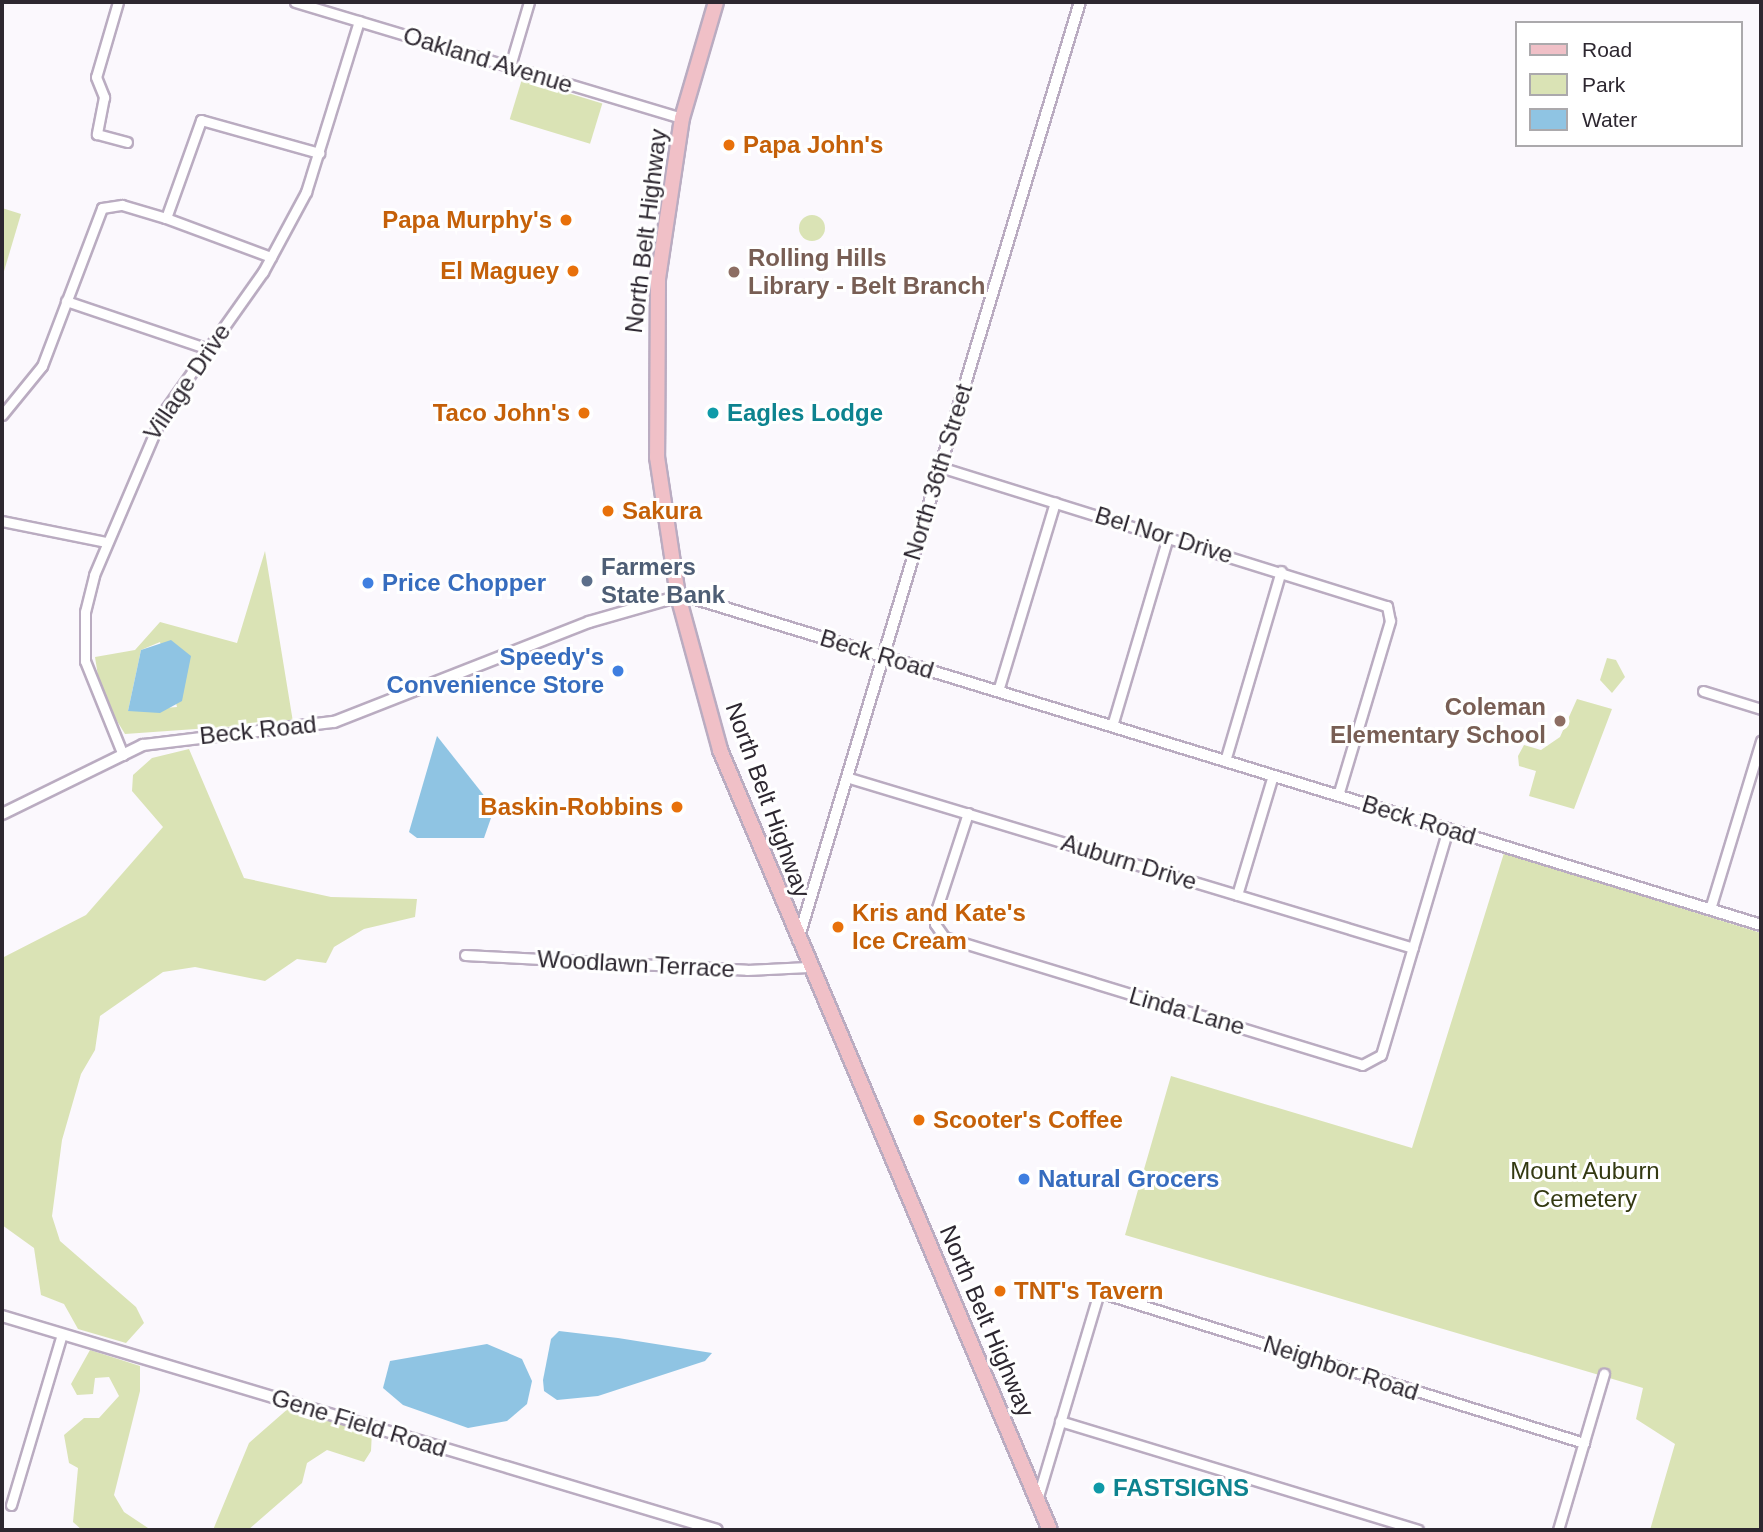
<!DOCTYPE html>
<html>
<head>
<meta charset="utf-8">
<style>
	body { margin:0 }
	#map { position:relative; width:1763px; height:1532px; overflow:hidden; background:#fbf8fd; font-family:Helvetica,sans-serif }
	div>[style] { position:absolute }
	.green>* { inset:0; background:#dae3b5; transform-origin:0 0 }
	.round { border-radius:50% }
	.water>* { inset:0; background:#8fc4e3 }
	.roads { filter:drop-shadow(2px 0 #baacc1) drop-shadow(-2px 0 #baacc1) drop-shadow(0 2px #baacc1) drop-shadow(0 -2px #baacc1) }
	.minor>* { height:9px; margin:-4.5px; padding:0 4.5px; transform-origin:4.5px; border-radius:4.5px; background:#fff }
	.tertiary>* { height:10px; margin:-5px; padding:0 5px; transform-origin:5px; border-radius:5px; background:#fff }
	.primary>* { height:14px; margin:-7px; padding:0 7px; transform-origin:7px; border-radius:7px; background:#f0c0c7 }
	.dots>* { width:19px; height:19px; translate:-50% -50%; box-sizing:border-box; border:4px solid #fff; border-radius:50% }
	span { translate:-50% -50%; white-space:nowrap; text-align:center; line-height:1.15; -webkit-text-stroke:6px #fff; paint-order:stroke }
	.street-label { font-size:24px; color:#2d2730 }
	.food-label { font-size:24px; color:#c56008; font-weight:700 }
	.left { translate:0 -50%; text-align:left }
	.right { translate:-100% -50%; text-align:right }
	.education-label { font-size:24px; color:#785e54; font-weight:700 }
	.culture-label { font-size:24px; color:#0d838f; font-weight:700 }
	.service-label { font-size:24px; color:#4e5e75; font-weight:700 }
	.shop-label { font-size:24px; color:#366cbe; font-weight:700 }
	.park-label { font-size:24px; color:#333911 }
	.frame { position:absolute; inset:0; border:4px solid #2d2730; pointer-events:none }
	.legend { position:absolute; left:1515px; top:21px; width:228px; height:126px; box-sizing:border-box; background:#fff; border:2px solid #aba9ac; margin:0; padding:9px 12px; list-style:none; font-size:21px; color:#2d2730 }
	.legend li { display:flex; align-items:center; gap:14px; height:35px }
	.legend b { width:35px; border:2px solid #aba9ac }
</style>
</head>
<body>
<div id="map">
	<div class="green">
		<div style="left:522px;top:79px;width:84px;height:42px;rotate:17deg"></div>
		<div style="clip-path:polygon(2px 208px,21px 214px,2px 278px)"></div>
		<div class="round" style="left:799px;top:215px;width:26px;height:26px"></div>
		<div style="clip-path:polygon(evenodd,265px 551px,293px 722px,125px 734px,101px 695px,95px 657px,135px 650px,160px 622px,237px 643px,265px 551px,160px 642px,177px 707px,128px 711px,141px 650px,160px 642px)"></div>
		<div style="clip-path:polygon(1607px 658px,1616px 660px,1625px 677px,1612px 693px,1600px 680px)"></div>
		<div style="clip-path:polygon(1577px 699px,1612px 709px,1574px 809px,1529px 796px,1536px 771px,1519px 766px,1518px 756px,1524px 745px,1541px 750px,1560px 737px)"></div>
		<div style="clip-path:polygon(189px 749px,244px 878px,331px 897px,417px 899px,415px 917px,364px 929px,334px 947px,326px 963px,297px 959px,265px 981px,195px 967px,163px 972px,100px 1016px,95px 1050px,81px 1074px,62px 1140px,52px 1216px,60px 1241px,136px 1307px,144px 1323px,126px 1343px,78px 1329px,64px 1304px,41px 1295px,34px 1248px,2px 1225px,2px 958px,86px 915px,163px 827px,132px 791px,133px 775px,152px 758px)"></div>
		<div style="clip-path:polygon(1504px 853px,1761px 933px,1761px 1530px,1650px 1530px,1675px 1444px,1636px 1419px,1643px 1388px,1125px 1235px,1171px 1076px,1412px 1148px)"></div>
		<div style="clip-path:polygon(90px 1350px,140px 1366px,140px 1391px,114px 1495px,124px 1512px,151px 1530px,82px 1530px,73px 1522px,78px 1468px,69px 1463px,64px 1435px,84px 1418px,99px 1418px,119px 1396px,109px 1377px,95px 1378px,93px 1394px,77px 1395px,71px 1384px)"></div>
		<div style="clip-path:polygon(290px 1407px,372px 1431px,371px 1451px,364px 1462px,327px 1450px,307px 1463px,302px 1483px,248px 1530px,213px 1530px,249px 1443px)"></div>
	</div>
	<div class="water">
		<div style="clip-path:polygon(171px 640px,191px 656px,182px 701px,160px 713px,128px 711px,141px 650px)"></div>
		<div style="clip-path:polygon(437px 736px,486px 798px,491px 818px,484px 838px,417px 838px,409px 832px)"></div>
		<div style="clip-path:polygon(559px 1331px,618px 1338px,712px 1353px,705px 1361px,598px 1396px,557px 1400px,544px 1391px,543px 1380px,551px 1339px)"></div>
		<div style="clip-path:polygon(487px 1344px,522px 1359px,532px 1381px,527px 1404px,507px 1421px,468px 1428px,403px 1405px,383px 1388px,390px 1361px)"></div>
	</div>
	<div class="roads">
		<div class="minor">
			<div style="left:118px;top:2px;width:78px;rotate:106.3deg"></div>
			<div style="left:96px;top:77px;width:22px;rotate:68deg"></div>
			<div style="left:104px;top:97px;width:38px;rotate:101deg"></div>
			<div style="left:97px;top:134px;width:31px;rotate:15deg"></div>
			<div style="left:295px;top:2px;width:404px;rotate:16.7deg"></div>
			<div style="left:510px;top:66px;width:67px;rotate:-73.5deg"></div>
			<div style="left:166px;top:218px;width:104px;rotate:-70.3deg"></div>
			<div style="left:201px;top:120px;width:123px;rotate:15.6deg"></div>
			<div style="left:66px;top:301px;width:148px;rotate:18.6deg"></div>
			<div style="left:2px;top:415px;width:63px;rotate:-50.8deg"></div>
			<div style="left:42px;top:366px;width:169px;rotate:-69.2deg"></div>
			<div style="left:102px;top:208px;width:20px;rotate:-9deg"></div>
			<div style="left:122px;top:205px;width:46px;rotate:16.5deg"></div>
			<div style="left:166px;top:218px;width:112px;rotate:20.4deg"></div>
			<div style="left:940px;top:467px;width:468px;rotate:17.3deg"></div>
			<div style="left:1387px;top:606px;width:15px;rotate:79deg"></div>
			<div style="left:1390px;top:621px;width:182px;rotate:106.6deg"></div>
			<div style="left:2px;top:521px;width:106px;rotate:11.4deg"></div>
			<div style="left:998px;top:691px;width:197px;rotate:-73.2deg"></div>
			<div style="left:1703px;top:691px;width:61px;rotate:17.2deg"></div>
			<div style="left:1112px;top:726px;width:197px;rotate:-73.5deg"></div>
			<div style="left:123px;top:755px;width:101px;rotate:-112deg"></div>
			<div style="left:85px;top:661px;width:49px;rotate:-90deg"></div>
			<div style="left:85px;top:612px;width:38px;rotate:-76deg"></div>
			<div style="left:94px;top:575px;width:176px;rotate:-66.9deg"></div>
			<div style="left:163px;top:413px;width:173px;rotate:-54.7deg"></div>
			<div style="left:263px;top:272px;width:91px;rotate:-61.7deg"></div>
			<div style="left:306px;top:192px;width:179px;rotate:-72.8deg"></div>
			<div style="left:1225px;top:761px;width:198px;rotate:-73.6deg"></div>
			<div style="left:846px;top:777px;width:592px;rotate:16.78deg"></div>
			<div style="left:968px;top:813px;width:100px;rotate:108.1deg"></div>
			<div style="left:937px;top:908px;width:16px;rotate:97deg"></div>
			<div style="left:935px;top:924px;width:16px;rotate:55deg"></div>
			<div style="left:944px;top:937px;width:437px;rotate:17deg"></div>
			<div style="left:1362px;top:1065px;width:21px;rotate:-28deg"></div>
			<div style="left:1381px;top:1055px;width:236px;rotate:-73.5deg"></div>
			<div style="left:1237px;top:895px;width:125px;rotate:-73.3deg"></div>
			<div style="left:1710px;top:909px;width:176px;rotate:-73.1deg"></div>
			<div style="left:465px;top:955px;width:282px;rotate:3deg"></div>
			<div style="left:747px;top:970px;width:61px;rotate:-2.8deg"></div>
			<div style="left:1060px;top:1421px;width:374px;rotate:16.9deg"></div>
			<div style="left:1037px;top:1500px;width:217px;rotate:-73.4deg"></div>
			<div style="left:1099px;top:1292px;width:508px;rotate:17.29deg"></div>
			<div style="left:11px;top:1505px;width:178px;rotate:-73.4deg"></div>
			<div style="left:1558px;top:1530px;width:163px;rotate:-73.6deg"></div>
		</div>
		<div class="tertiary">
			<div style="left:2px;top:814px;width:157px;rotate:-26.1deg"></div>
			<div style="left:143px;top:745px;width:192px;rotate:-6.9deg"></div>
			<div style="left:334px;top:722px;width:274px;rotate:-21.4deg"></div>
			<div style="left:589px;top:622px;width:98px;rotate:-16deg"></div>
			<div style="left:683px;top:595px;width:1127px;rotate:17.02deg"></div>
			<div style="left:798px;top:940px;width:979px;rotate:-73.27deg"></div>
			<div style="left:2px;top:1316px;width:746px;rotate:16.66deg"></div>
		</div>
		<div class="primary">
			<div style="left:716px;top:2px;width:121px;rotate:106.3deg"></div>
			<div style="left:682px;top:118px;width:163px;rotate:98.5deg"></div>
			<div style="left:658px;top:279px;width:178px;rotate:90.3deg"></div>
			<div style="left:657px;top:457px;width:141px;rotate:81.4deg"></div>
			<div style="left:678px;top:596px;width:160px;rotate:74.7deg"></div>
			<div style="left:720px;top:750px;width:847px;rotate:67.07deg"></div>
		</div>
	</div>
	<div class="dots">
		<div style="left:729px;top:145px;background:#e8710a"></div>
		<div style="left:566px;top:220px;background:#e8710a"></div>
		<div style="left:573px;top:271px;background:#e8710a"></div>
		<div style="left:734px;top:272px;background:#8d6e63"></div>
		<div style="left:584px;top:413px;background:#e8710a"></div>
		<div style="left:713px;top:413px;background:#0f9aa8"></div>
		<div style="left:608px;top:511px;background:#e8710a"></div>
		<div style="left:587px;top:581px;background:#5c6f8a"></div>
		<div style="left:368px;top:583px;background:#3f7fe0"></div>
		<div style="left:618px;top:671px;background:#3f7fe0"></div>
		<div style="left:1560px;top:721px;background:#8d6e63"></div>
		<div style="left:677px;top:807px;background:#e8710a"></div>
		<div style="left:838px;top:927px;background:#e8710a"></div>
		<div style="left:919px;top:1120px;background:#e8710a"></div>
		<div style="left:1024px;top:1179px;background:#3f7fe0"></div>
		<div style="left:1000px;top:1291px;background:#e8710a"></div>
		<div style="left:1099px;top:1488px;background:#0f9aa8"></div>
	</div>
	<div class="street-label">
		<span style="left:488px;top:60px;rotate:17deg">Oakland Avenue</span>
		<span style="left:646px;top:231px;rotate:-83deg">North Belt Highway</span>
		<span style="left:187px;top:382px;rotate:-56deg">Village Drive</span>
		<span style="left:938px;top:472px;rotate:-73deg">North 36th Street</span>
		<span style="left:1164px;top:535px;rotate:17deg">Bel Nor Drive</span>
		<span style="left:877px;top:654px;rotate:17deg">Beck Road</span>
		<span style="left:258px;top:730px;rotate:-6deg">Beck Road</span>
		<span style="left:768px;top:800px;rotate:70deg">North Belt Highway</span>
		<span style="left:1419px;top:820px;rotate:17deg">Beck Road</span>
		<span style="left:1129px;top:862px;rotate:17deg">Auburn Drive</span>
		<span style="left:636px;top:964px;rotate:3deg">Woodlawn Terrace</span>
		<span style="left:1187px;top:1011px;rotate:16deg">Linda Lane</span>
		<span style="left:987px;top:1321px;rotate:67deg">North Belt Highway</span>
		<span style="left:1341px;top:1368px;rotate:18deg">Neighbor Road</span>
		<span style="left:359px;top:1423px;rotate:17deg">Gene Field Road</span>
	</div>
	<div class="food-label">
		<span class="left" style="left:743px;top:145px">Papa John's</span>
		<span class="right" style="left:552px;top:220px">Papa Murphy's</span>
		<span class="right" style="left:559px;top:271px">El Maguey</span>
		<span class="right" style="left:570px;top:413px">Taco John's</span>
		<span class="left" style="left:622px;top:511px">Sakura</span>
		<span class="right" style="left:663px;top:807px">Baskin-Robbins</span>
		<span class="left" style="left:852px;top:927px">Kris and Kate's<br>Ice Cream</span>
		<span class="left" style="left:933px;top:1120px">Scooter's Coffee</span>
		<span class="left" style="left:1014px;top:1291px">TNT's Tavern</span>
	</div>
	<div class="education-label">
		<span class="left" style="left:748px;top:272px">Rolling Hills<br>Library - Belt Branch</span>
		<span class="right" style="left:1546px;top:721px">Coleman<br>Elementary School</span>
	</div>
	<div class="culture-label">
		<span class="left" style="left:727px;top:413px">Eagles Lodge</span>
		<span class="left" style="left:1113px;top:1488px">FASTSIGNS</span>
	</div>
	<div class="service-label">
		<span class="left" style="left:601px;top:581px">Farmers<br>State Bank</span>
	</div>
	<div class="shop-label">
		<span class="left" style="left:382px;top:583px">Price Chopper</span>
		<span class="right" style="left:604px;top:671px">Speedy's<br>Convenience Store</span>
		<span class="left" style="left:1038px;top:1179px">Natural Grocers</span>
	</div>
	<div class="park-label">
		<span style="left:1585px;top:1185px">Mount Auburn<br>Cemetery</span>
	</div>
	<div class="frame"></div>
	<ul class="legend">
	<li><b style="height:9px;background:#f0c0c7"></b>Road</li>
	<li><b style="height:19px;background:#dae3b5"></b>Park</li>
	<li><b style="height:19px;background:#8fc4e3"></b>Water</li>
	</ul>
</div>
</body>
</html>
